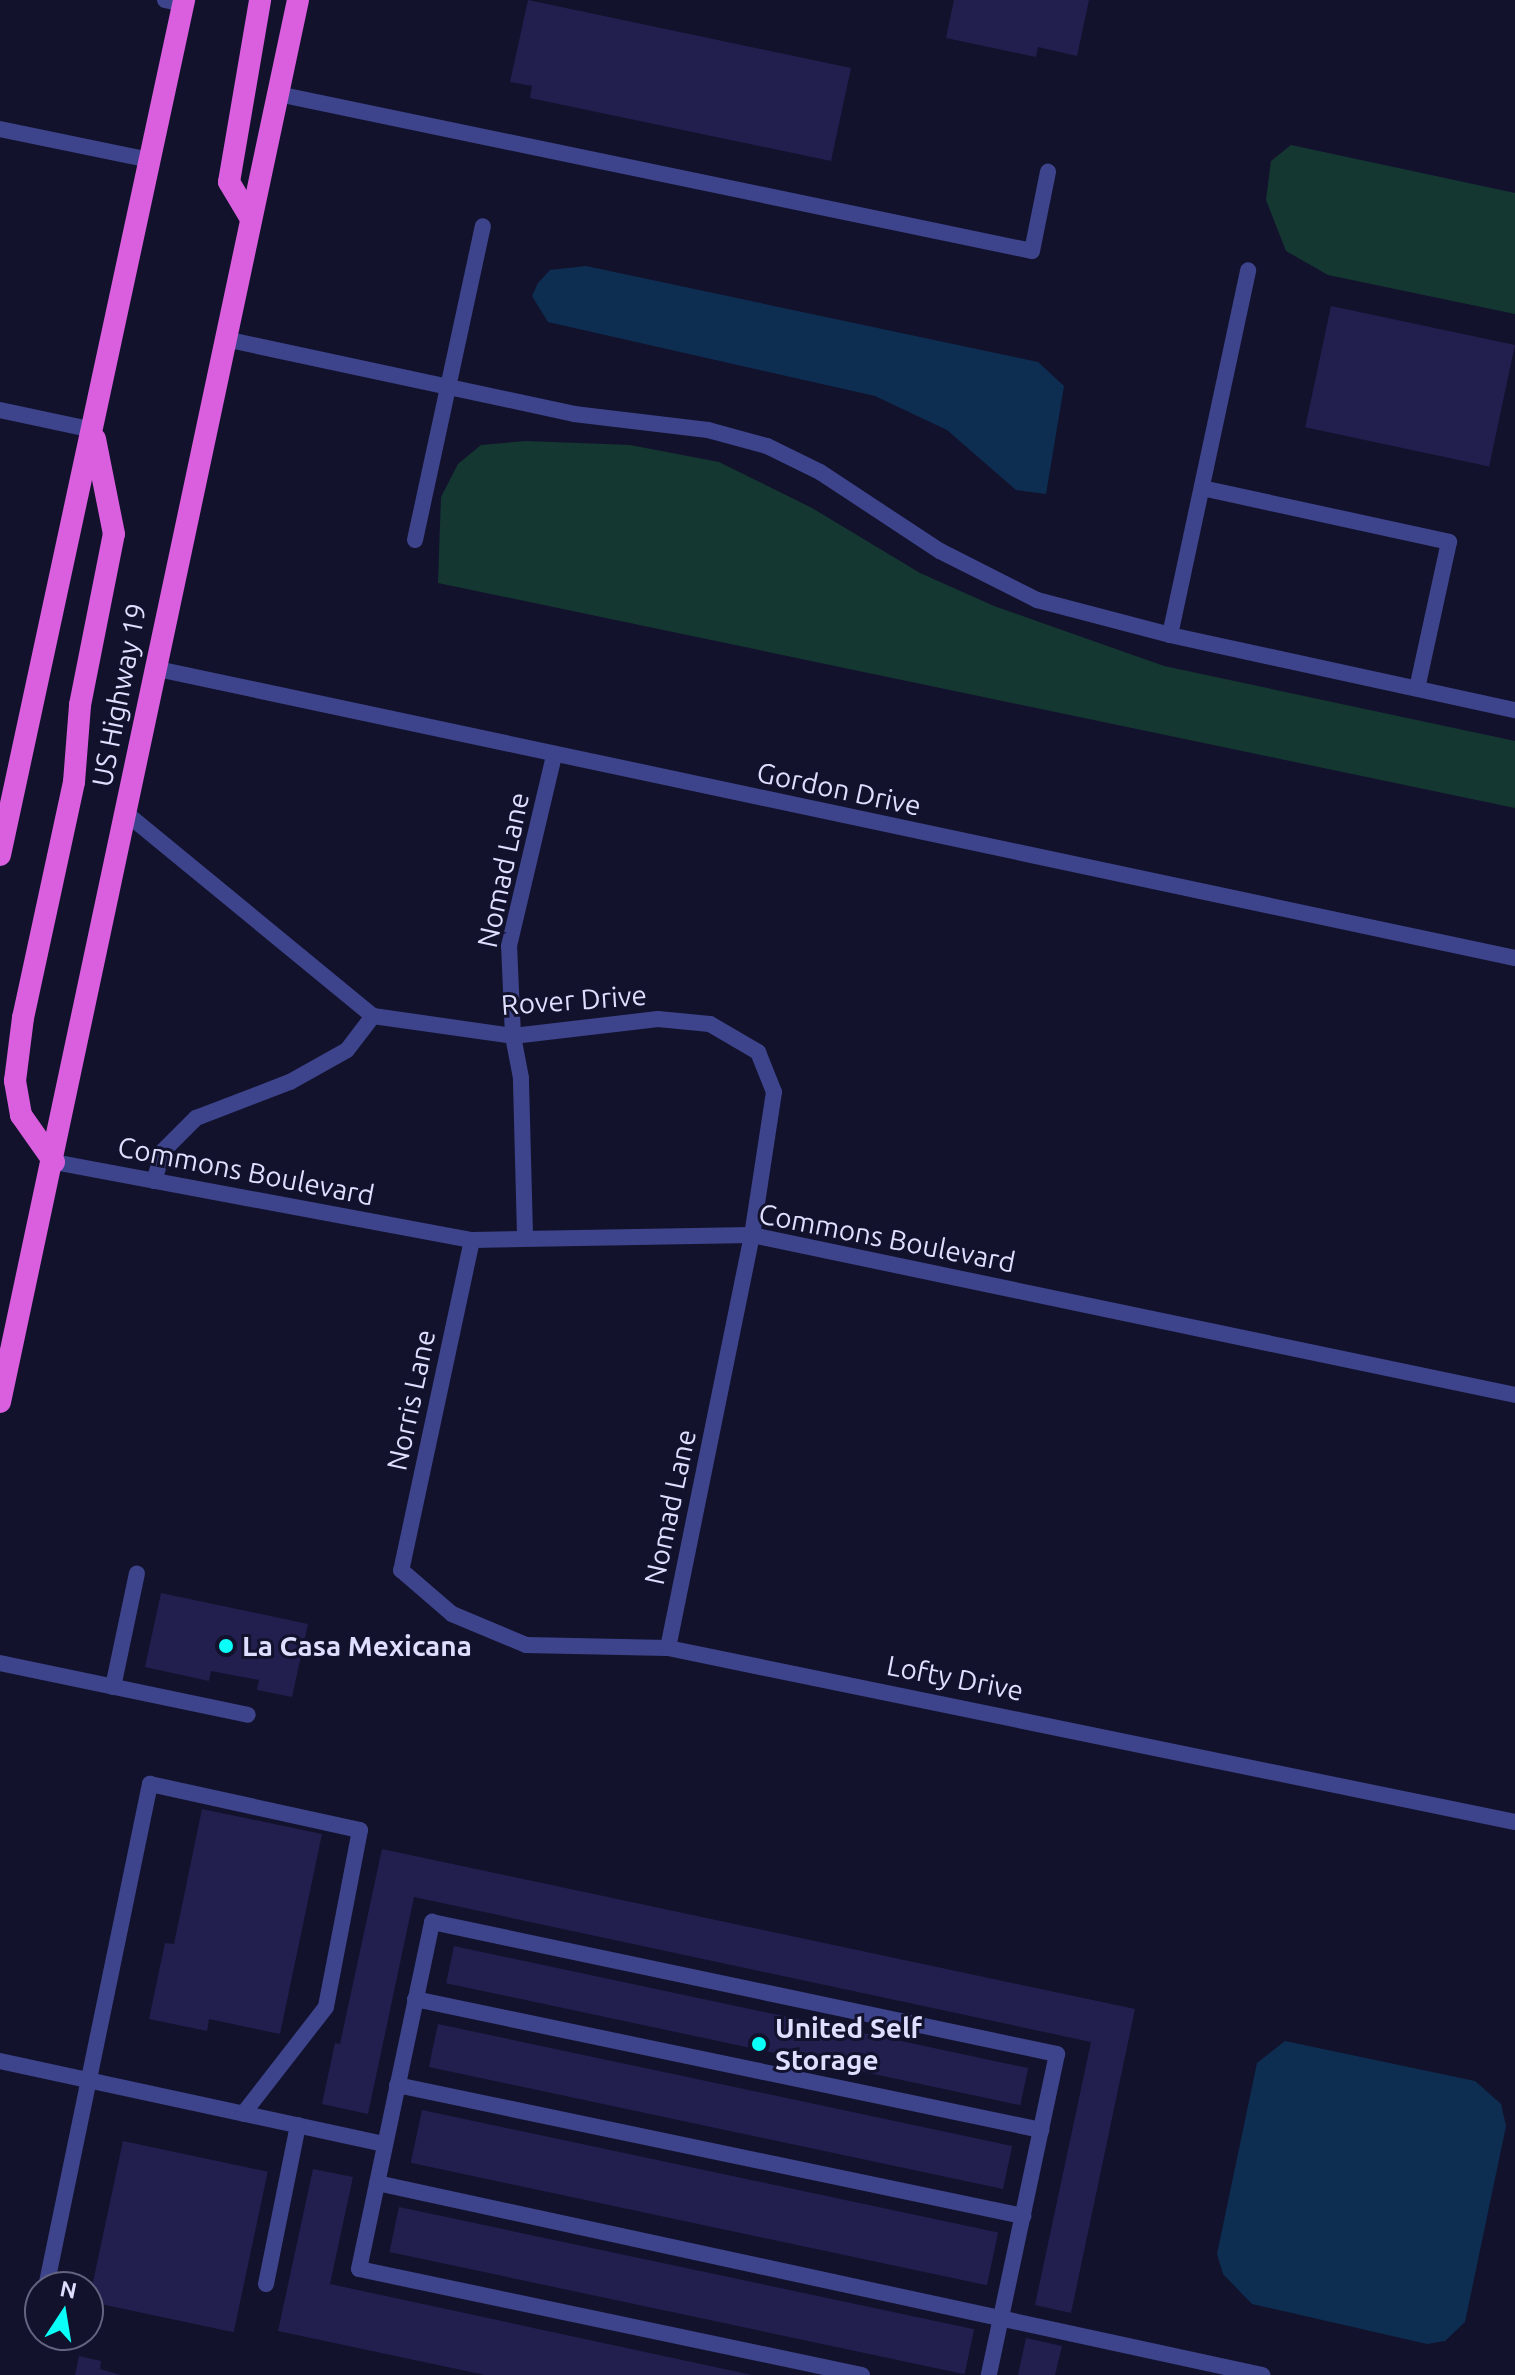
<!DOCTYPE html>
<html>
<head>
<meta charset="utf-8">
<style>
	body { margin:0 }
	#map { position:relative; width:1515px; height:2375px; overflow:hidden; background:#13122d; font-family:Ubuntu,sans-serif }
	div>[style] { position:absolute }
	.green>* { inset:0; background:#153732 }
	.water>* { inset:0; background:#0d2e51 }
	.building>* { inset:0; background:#221e4e; transform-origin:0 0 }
	.service>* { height:16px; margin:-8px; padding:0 8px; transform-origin:8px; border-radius:8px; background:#3d448c }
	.minor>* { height:16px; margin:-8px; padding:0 8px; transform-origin:8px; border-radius:8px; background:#3d448c }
	.trunk>* { height:22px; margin:-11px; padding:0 11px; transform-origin:11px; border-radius:11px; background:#d95fde }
	.dots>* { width:22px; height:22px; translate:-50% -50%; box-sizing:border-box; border:4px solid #13122d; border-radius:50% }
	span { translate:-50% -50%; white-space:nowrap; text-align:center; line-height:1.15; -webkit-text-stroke:6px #13122d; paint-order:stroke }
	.street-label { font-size:28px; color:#dedeff }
	.poi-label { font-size:28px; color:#dedeff; font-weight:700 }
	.left { translate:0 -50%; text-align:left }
	.north { position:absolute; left:24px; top:2271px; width:80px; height:80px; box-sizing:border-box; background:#13122d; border:2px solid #646481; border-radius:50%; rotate:12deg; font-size:22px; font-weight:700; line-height:32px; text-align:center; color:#dedeff }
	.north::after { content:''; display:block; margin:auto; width:28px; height:36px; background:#0afff9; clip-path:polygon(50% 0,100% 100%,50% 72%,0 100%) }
</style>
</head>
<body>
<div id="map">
	<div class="green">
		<div style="clip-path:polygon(1291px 145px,1515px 193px,1515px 314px,1328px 275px,1286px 251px,1266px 200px,1271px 161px)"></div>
		<div style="clip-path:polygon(526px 441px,630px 445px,719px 462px,812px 508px,920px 573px,994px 606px,1164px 666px,1515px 741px,1515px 808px,438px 583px,441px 497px,458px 464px,481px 445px)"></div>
	</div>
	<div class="water">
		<div style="clip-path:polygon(586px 266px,1038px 362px,1064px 386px,1046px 494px,1016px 490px,947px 430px,875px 396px,548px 322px,532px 296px,538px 283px,550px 270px)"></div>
		<div style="clip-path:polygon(1285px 2041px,1475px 2081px,1501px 2104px,1506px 2126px,1465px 2322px,1445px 2341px,1427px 2344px,1252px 2304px,1223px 2274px,1217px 2254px,1257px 2063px)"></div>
	</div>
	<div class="building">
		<div style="clip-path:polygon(528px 0,851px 68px,831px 161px,530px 98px,532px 86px,510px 82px)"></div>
		<div style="clip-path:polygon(954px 0,1089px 0,1077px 56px,1038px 47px,1036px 57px,946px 38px)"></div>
		<div style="left:1331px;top:306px;width:188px;height:124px;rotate:12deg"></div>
		<div style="clip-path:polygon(161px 1593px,308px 1624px,292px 1697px,257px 1690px,259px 1680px,211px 1671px,209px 1681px,145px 1667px)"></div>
		<div style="clip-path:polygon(202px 1809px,322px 1834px,280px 2034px,209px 2019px,207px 2031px,149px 2019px,165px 1943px,174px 1944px)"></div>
		<div style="clip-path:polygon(382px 1849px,1135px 2009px,1071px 2313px,1035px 2305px,1091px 2042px,414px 1897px,368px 2114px,322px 2104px,335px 2043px,340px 2044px)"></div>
		<div style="left:454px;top:1946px;width:587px;height:38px;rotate:12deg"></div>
		<div style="left:438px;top:2024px;width:587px;height:44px;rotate:12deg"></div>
		<div style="left:422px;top:2110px;width:589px;height:54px;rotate:12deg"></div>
		<div style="left:123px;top:2141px;width:148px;height:164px;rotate:12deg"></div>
		<div style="clip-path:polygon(313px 2169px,353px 2177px,330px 2284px,752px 2375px,485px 2375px,278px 2331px)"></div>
		<div style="left:399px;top:2207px;width:588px;height:46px;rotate:12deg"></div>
		<div style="clip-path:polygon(1026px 2338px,1062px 2346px,1055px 2375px,1018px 2375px)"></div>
		<div style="clip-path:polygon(79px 2356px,101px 2361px,100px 2369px,121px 2375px,75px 2375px)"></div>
	</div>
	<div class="service">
		<div style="left:165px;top:0;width:18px;rotate:13deg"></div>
		<div style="left:278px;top:94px;width:770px;rotate:11.76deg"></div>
		<div style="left:1032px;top:251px;width:81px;rotate:-78.6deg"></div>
		<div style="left:0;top:129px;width:153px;rotate:11.7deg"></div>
		<div style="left:225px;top:339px;width:357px;rotate:12.1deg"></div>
		<div style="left:574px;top:414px;width:135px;rotate:6.8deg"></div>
		<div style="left:708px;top:430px;width:61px;rotate:15.2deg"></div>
		<div style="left:767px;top:446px;width:59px;rotate:26.1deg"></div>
		<div style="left:820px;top:472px;width:144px;rotate:33.4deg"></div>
		<div style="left:940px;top:551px;width:109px;rotate:26.8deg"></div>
		<div style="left:1037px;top:600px;width:138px;rotate:14.7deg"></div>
		<div style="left:1170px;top:635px;width:353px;rotate:12.3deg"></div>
		<div style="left:0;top:410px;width:95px;rotate:12.1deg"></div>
		<div style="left:1202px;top:488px;width:253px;rotate:12.3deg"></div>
		<div style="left:1449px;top:542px;width:150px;rotate:102.3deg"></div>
		<div style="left:415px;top:540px;width:321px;rotate:-77.8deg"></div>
		<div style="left:1170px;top:635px;width:373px;rotate:-77.9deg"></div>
		<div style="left:154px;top:1181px;width:31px;rotate:-73deg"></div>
		<div style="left:163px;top:1151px;width:47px;rotate:-45deg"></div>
		<div style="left:196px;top:1118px;width:101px;rotate:-21deg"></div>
		<div style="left:290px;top:1082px;width:65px;rotate:-29.3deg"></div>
		<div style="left:347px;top:1050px;width:43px;rotate:-52.6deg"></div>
		<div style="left:0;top:1663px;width:253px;rotate:11.8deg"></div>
		<div style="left:113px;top:1687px;width:116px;rotate:-78.1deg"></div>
		<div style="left:415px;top:1999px;width:640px;rotate:11.82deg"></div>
		<div style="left:0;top:2061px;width:394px;rotate:12.2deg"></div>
		<div style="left:397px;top:2085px;width:640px;rotate:11.82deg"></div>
		<div style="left:377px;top:2183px;width:906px;rotate:12.24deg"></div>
		<div style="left:266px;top:2284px;width:162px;rotate:-78.6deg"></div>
		<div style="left:46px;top:2287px;width:514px;rotate:-78.32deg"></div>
		<div style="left:150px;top:1784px;width:215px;rotate:12.4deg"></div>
		<div style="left:360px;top:1830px;width:180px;rotate:100.9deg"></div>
		<div style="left:326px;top:2007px;width:135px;rotate:127.8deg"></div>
		<div style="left:862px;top:2375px;width:514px;rotate:-168.1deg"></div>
		<div style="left:359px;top:2269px;width:355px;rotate:-78.1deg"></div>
		<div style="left:432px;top:1922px;width:639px;rotate:11.93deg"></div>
		<div style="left:1057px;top:2054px;width:328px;rotate:102deg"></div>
	</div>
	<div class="minor">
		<div style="left:153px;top:668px;width:1393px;rotate:12.02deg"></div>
		<div style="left:127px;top:814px;width:318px;rotate:39.4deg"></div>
		<div style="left:373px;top:1016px;width:141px;rotate:8.1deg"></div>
		<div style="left:513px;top:1036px;width:146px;rotate:-6.7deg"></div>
		<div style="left:658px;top:1019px;width:52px;rotate:5.5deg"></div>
		<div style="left:710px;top:1024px;width:56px;rotate:30.3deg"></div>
		<div style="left:758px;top:1052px;width:43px;rotate:68.2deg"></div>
		<div style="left:774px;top:1092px;width:145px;rotate:98.7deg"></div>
		<div style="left:752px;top:1235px;width:421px;rotate:101.5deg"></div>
		<div style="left:54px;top:1162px;width:425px;rotate:10.6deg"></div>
		<div style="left:472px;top:1240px;width:280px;rotate:-1deg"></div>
		<div style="left:752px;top:1235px;width:780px;rotate:11.84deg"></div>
		<div style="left:525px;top:1235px;width:157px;rotate:-91.5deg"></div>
		<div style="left:521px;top:1078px;width:43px;rotate:-100.8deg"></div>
		<div style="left:513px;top:1036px;width:90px;rotate:-92.5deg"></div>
		<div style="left:509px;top:946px;width:195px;rotate:-76.7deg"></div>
		<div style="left:472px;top:1240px;width:338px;rotate:102.1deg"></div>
		<div style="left:401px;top:1570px;width:67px;rotate:40.8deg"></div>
		<div style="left:452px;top:1614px;width:80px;rotate:22.7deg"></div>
		<div style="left:526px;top:1645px;width:142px;rotate:1.2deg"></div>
		<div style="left:668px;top:1648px;width:865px;rotate:11.61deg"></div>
	</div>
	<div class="trunk">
		<div style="left:251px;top:219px;width:43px;rotate:-120.7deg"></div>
		<div style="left:229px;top:182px;width:185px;rotate:-80.3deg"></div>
		<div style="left:0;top:855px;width:875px;rotate:-77.85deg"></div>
		<div style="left:54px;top:1162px;width:57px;rotate:-125.1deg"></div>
		<div style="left:21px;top:1115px;width:35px;rotate:-100deg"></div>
		<div style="left:15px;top:1081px;width:64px;rotate:-82.8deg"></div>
		<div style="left:23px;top:1018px;width:241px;rotate:-77.8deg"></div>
		<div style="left:74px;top:782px;width:77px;rotate:-85.5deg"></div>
		<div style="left:80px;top:705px;width:174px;rotate:-78.8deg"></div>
		<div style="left:114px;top:534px;width:97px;rotate:-101.3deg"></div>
		<div style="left:0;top:1402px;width:1433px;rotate:-78deg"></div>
	</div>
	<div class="dots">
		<div style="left:226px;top:1646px;background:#0afff9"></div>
		<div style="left:759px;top:2044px;background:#0afff9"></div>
	</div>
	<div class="street-label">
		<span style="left:119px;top:695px;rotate:-79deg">US Highway 19</span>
		<span style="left:839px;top:789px;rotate:12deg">Gordon Drive</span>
		<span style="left:503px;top:870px;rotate:-78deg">Nomad Lane</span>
		<span style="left:574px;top:1000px;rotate:-4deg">Rover Drive</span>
		<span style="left:246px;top:1171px;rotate:11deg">Commons Boulevard</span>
		<span style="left:887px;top:1238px;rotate:11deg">Commons Boulevard</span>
		<span style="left:411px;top:1400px;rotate:-78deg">Norris Lane</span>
		<span style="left:670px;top:1507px;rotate:-78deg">Nomad Lane</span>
		<span style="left:955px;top:1678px;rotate:11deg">Lofty Drive</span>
	</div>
	<div class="poi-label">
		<span class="left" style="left:242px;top:1646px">La Casa Mexicana</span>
		<span class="left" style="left:775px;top:2044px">United Self<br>Storage</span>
	</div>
	<div class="north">N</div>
</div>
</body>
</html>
